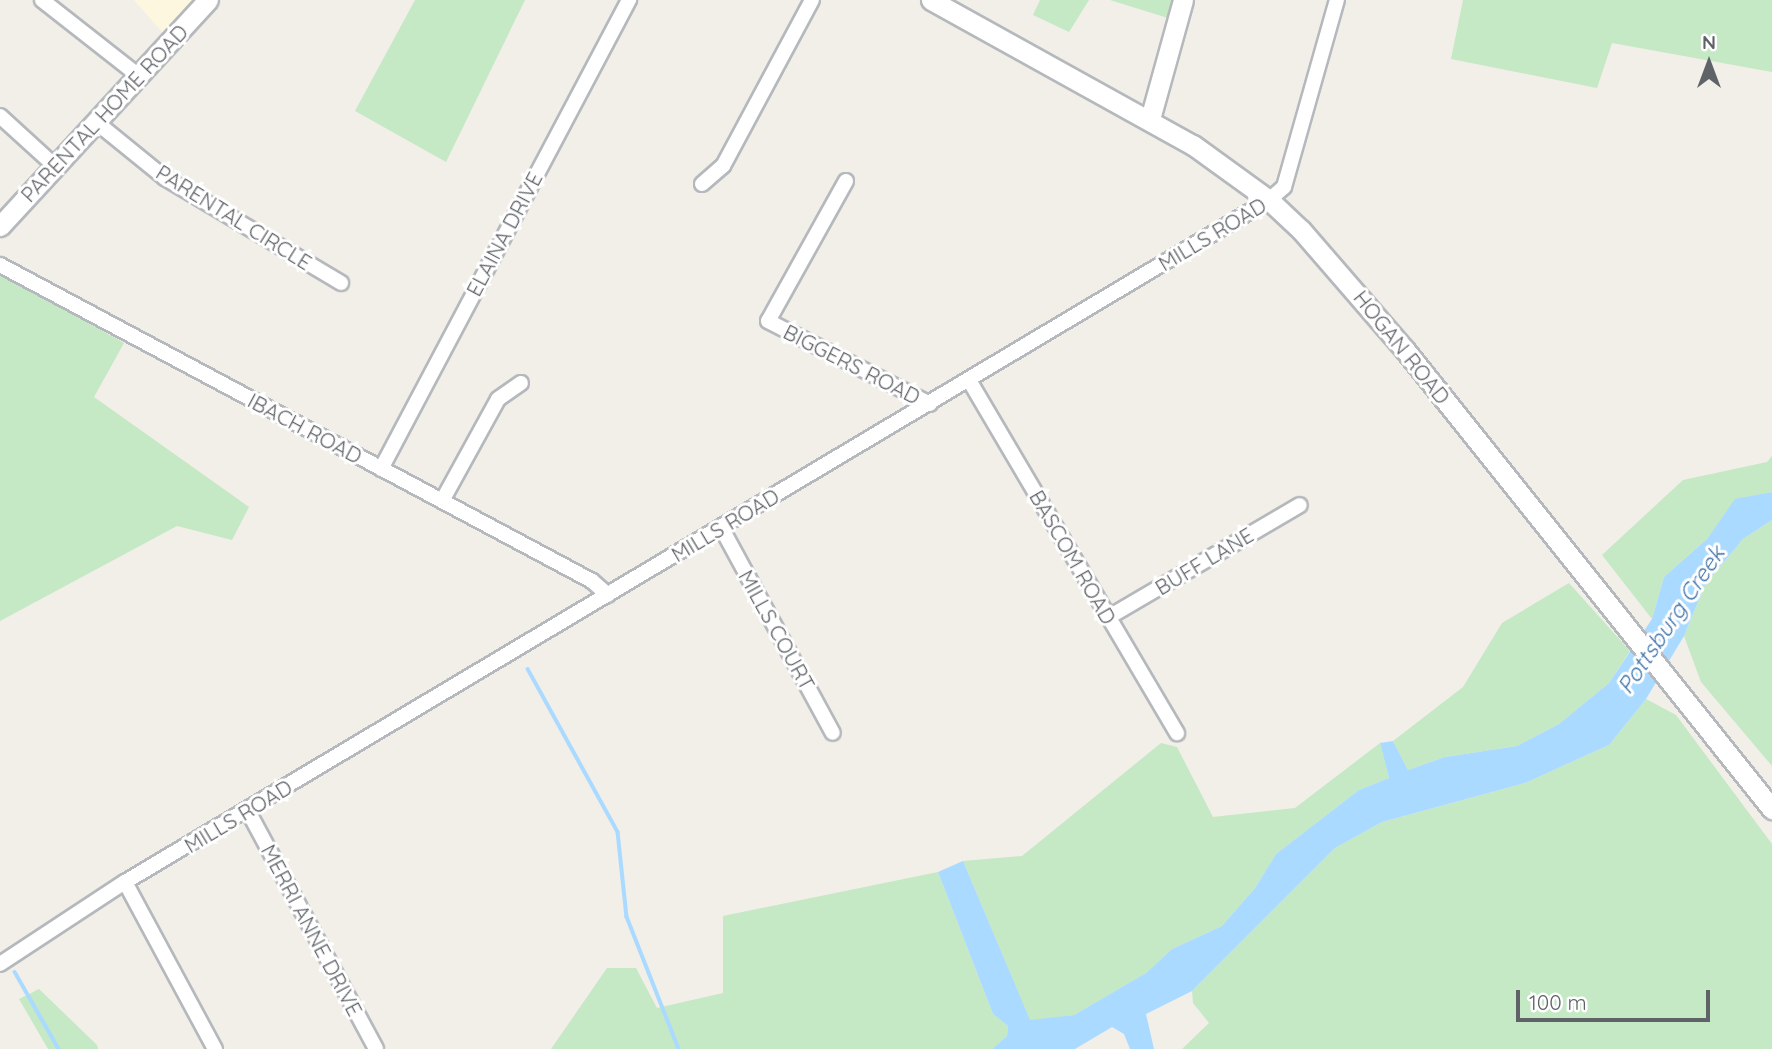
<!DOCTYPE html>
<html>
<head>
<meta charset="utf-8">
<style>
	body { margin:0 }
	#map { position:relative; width:1772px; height:1049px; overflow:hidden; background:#f1efe8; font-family:Quicksand,sans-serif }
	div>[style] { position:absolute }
	.commercial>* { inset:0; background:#fef7e0 }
	.green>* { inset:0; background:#c5e8c5 }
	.water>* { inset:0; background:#aadaff }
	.stream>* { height:3.5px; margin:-1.75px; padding:0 1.75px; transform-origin:1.75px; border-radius:1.75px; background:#aadaff }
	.roads { filter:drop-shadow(2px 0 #b5b8bc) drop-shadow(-2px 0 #b5b8bc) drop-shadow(0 2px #b5b8bc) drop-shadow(0 -2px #b5b8bc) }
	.street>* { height:14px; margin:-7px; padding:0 7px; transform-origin:7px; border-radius:7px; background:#fff }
	.secondary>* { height:19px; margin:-9.5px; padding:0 9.5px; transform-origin:9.5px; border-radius:9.5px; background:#fff }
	span { translate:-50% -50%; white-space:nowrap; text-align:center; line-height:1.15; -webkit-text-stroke:6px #fff; paint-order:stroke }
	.street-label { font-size:21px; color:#5f6368 }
	.water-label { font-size:23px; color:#4174aa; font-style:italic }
	.north { position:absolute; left:1674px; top:28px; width:70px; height:70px; -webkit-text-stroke:5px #fff; paint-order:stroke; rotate:0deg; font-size:19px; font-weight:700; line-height:28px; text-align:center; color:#5f6368 }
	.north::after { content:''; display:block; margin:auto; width:24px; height:32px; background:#5f6368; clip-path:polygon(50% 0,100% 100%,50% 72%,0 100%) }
	.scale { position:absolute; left:1516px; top:990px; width:194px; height:32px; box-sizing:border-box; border:4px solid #5f6368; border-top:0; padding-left:9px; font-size:21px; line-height:24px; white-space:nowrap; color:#5f6368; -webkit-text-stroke:5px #fff; paint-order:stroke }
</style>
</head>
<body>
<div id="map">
	<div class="commercial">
		<div style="clip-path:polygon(134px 0,194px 0,164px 34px)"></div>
	</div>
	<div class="green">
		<div style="clip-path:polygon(415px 0,525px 0,446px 162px,355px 111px)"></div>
		<div style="clip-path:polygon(1040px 0,1089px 0,1069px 32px,1033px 15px)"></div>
		<div style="clip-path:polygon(1110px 0,1176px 0,1171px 19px)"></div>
		<div style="clip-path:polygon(1463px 0,1772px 0,1772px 72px,1612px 43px,1597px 88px,1451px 59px)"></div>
		<div style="clip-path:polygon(0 274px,124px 343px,94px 397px,249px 507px,232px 540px,177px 526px,0 621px)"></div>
		<div style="clip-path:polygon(1772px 456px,1772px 492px,1735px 500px,1707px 539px,1664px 577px,1652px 619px,1602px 555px,1683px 480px,1767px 462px)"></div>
		<div style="clip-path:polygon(1772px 520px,1772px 766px,1701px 682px,1684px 636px,1705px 585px,1743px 539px)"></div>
		<div style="clip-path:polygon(1569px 583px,1630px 651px,1609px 683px,1559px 724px,1517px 746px,1445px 757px,1408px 770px,1393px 741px,1463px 687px,1502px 623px)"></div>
		<div style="clip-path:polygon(1646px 699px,1676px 715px,1772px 844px,1772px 1049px,1182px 1049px,1209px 1023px,1193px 1003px,1192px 991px,1335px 848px,1382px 822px,1525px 783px,1609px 745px)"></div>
		<div style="clip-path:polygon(1161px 743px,1177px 747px,1213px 817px,1295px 808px,1380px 743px,1389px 778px,1359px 790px,1276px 854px,1255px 888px,1222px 926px,1172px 949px,1146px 973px,1074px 1015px,1030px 1021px,963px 861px,1022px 856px)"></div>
		<div style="clip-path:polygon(938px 872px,993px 1014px,1008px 1026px,1007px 1036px,992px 1049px,551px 1049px,607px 968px,636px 968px,657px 1008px,723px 993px,723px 916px)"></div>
		<div style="clip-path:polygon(39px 989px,97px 1045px,98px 1049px,48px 1049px,19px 999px)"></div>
	</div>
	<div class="water">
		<div style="clip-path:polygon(1772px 492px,1772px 520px,1743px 539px,1705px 585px,1684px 636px,1646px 699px,1609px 745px,1525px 783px,1382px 822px,1335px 848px,1192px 991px,1146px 1014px,1154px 1049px,1130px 1049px,1124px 1034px,1112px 1027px,1075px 1049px,992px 1049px,1007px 1036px,1008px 1026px,993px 1014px,938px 872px,963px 861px,1030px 1020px,1074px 1015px,1146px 973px,1172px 949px,1222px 926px,1255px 888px,1276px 854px,1359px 790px,1389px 778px,1380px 743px,1393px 741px,1408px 770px,1445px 757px,1517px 746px,1559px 724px,1609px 683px,1652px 619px,1664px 577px,1707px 539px,1735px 499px)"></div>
	</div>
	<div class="stream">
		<div style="left:528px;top:669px;width:186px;rotate:61.1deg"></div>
		<div style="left:618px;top:832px;width:85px;rotate:84deg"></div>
		<div style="left:627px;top:917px;width:142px;rotate:68.5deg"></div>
		<div style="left:15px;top:972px;width:89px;rotate:60.3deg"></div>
	</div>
	<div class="roads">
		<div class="street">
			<div style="left:42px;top:0;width:123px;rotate:38.1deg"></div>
			<div style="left:0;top:116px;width:74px;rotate:42.3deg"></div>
			<div style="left:96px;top:122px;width:89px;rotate:39.1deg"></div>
			<div style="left:165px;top:178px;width:205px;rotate:30.8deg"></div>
			<div style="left:846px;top:181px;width:160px;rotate:119.1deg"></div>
			<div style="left:768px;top:321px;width:182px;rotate:27.1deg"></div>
			<div style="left:702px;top:184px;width:28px;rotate:-41deg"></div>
			<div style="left:723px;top:166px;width:188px;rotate:-61.8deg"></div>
			<div style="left:0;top:265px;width:671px;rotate:28.09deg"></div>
			<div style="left:592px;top:581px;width:21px;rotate:41deg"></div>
			<div style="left:969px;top:380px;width:410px;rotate:59.5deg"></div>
			<div style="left:381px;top:469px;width:531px;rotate:-62.13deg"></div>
			<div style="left:442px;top:501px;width:116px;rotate:-61.2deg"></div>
			<div style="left:498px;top:399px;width:28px;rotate:-35deg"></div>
			<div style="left:721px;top:527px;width:234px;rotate:61.5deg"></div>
			<div style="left:1109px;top:617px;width:221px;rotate:-30.4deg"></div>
			<div style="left:248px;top:811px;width:270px;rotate:61.7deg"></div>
			<div style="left:125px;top:882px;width:190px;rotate:61.7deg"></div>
			<div style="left:0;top:964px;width:149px;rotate:-33.3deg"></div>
			<div style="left:125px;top:882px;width:1332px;rotate:-30.8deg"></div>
			<div style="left:1269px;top:200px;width:20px;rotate:-41deg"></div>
			<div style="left:1284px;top:187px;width:194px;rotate:-74.2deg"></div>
		</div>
		<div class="secondary">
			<div style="left:931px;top:0;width:299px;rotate:29deg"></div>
			<div style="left:1193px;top:145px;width:94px;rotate:35.9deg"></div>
			<div style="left:1269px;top:200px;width:44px;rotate:43.2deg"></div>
			<div style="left:1301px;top:230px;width:159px;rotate:49.1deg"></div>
			<div style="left:1405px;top:350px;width:588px;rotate:51.36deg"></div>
			<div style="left:1150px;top:119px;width:123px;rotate:-74.5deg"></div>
			<div style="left:0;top:226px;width:307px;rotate:-47.4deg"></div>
		</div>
	</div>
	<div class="street-label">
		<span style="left:104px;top:113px;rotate:-47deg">PARENTAL HOME ROAD</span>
		<span style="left:234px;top:217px;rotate:32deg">PARENTAL CIRCLE</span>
		<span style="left:504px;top:234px;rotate:-62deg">ELAINA DRIVE</span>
		<span style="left:1212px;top:234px;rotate:-31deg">MILLS ROAD</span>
		<span style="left:1402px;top:347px;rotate:51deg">HOGAN ROAD</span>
		<span style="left:852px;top:364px;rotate:27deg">BIGGERS ROAD</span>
		<span style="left:305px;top:428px;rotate:28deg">IBACH ROAD</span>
		<span style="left:725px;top:525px;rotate:-31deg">MILLS ROAD</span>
		<span style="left:1073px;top:557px;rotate:60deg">BASCOM ROAD</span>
		<span style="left:1204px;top:561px;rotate:-31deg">BUFF LANE</span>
		<span style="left:777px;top:630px;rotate:61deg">MILLS COURT</span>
		<span style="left:238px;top:816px;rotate:-31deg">MILLS ROAD</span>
		<span style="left:312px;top:930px;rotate:62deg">MERRI ANNE DRIVE</span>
	</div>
	<div class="water-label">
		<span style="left:1671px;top:620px;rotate:-56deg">Pottsburg Creek</span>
	</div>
	<div class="north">N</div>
	<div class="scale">100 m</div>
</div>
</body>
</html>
